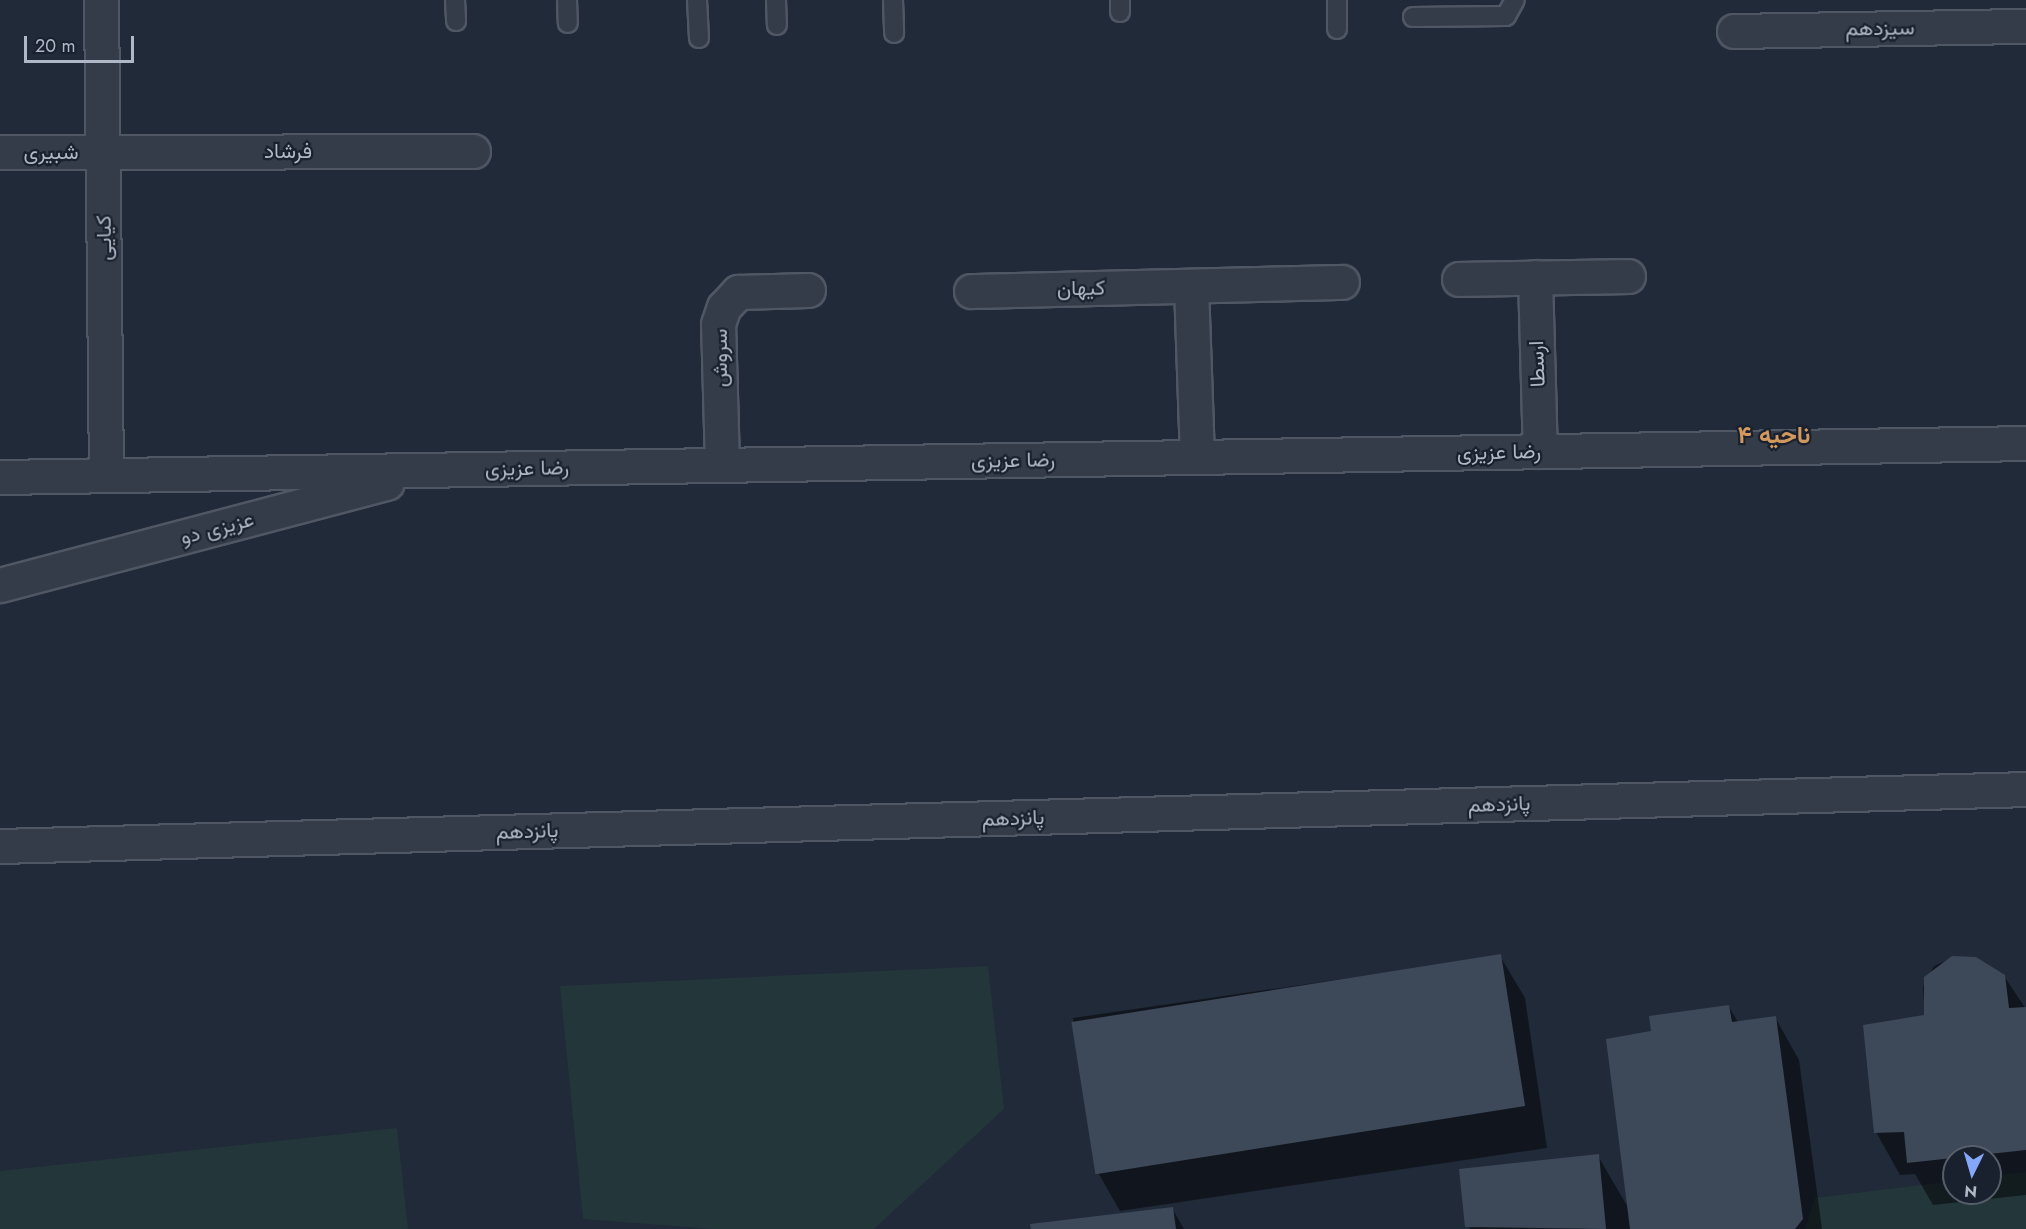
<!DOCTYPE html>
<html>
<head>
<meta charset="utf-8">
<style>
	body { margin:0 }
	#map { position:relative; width:2026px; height:1229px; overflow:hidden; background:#212a39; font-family:Jost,Vazirmatn,sans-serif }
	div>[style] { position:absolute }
	.green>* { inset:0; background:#23363a }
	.shadow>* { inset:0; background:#0007 }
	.building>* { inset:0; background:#3d4859; transform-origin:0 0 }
	.roads { filter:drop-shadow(2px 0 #505764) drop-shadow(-2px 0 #505764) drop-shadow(0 2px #505764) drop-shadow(0 -2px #505764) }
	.lane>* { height:18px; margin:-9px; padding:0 9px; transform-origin:9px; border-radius:9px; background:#353c49 }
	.street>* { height:33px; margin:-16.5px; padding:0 16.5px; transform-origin:16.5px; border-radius:16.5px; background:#353c49 }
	span { translate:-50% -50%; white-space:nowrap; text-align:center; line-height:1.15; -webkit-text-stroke:4.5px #1a212e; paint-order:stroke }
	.street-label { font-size:21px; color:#b0b7c6 }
	.quarter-label { font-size:24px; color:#d3985e; font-weight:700 }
	.north { position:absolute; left:1942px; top:1145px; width:60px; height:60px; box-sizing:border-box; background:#1a212e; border:2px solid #565d6b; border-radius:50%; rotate:185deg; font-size:16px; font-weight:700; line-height:24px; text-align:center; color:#b0b7c6 }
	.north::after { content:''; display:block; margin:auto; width:21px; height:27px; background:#84a8f7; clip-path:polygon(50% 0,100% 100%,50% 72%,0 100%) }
	.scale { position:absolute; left:24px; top:36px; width:110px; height:27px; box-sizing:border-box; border:3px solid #b0b7c6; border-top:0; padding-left:8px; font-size:18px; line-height:21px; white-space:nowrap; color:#b0b7c6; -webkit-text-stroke:4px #1a212e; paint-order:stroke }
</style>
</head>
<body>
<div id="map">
	<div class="green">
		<div style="clip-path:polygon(988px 966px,1004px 1109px,874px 1229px,713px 1229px,583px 1219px,560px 986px)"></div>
		<div style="clip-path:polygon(397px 1128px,408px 1229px,0 1229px,0 1171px)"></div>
		<div style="clip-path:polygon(2026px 1172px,2026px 1229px,1805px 1229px,1815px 1198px,1954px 1181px,1954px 1193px,1990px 1193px,1990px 1176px)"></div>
	</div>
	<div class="shadow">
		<div style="clip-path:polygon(1500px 956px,1525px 998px,1547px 1148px,1120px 1211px,1096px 1169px,1073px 1018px)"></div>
		<div style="clip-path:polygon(evenodd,1952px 958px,2004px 976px,2026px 1009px,2026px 1195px,1933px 1205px,1915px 1174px,1900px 1175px,1876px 1132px,1925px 1017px,1923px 987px,1934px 966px,1952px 958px,1954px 1157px,1990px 1157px,1990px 1193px,1954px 1193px,1954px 1157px)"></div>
		<div style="clip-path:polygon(1729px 1007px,1738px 1022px,1775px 1017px,1799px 1060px,1822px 1229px,1470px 1229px,1461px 1171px,1598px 1156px,1629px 1209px,1652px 1033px)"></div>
		<div style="clip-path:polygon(1172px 1208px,1184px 1229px,1032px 1229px)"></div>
	</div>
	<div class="building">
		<div style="left:1501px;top:954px;width:154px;height:435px;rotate:81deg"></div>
		<div style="clip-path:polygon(1952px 956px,1976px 957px,2005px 975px,2009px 1008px,2026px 1007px,2026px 1150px,1907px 1163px,1904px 1132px,1874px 1133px,1863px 1025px,1924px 1015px,1924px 977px)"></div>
		<div style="clip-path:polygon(1729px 1005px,1732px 1022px,1776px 1016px,1803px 1219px,1795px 1229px,1630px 1229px,1606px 1039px,1651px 1031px,1649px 1016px)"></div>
		<div style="clip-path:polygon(1599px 1154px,1606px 1229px,1465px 1227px,1459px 1169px)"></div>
		<div style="clip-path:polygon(1173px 1207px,1176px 1229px,1031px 1229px,1030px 1224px)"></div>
	</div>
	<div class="roads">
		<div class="lane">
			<div style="left:455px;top:0;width:21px;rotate:87deg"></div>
			<div style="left:567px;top:0;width:23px;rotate:88deg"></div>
			<div style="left:697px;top:0;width:38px;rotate:87deg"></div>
			<div style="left:776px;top:0;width:25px;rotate:88deg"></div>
			<div style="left:893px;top:0;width:33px;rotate:88deg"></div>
			<div style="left:1120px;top:0;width:12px;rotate:90deg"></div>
			<div style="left:1337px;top:0;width:29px;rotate:90deg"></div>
			<div style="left:1413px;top:17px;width:93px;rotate:-0.6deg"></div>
			<div style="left:1506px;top:16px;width:18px;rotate:-61deg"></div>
		</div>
		<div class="street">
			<div style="left:101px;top:0;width:475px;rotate:89.4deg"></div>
			<div style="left:1734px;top:31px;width:292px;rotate:-1deg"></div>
			<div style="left:0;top:152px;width:473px;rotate:-0.1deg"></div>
			<div style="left:1535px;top:277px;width:174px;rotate:88.4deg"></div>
			<div style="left:1459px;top:279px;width:169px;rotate:-1deg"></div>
			<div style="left:1191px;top:286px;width:171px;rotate:88deg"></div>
			<div style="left:971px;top:291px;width:371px;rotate:-1.4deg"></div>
			<div style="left:722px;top:465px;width:141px;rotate:-91.6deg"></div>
			<div style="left:718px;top:324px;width:18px;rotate:-71deg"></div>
			<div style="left:724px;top:307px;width:21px;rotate:-47deg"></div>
			<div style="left:738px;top:292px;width:70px;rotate:-1.6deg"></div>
			<div style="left:0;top:477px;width:2026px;rotate:-0.96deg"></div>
			<div style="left:0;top:585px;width:400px;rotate:-14.8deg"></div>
			<div style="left:0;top:846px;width:2027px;rotate:-1.61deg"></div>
		</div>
	</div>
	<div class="street-label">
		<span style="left:1880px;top:28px;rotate:-1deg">سیزدهم</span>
		<span style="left:288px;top:151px">فرشاد</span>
		<span style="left:51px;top:152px">شبیری</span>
		<span style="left:104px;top:238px;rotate:-91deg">کیایی</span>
		<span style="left:1081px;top:288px;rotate:-1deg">کیهان</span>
		<span style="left:720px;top:358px;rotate:-90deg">سروش</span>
		<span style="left:1537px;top:364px;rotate:-92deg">ارسطا</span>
		<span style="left:1499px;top:452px;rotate:-1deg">رضا عزیزی</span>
		<span style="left:1013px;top:460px;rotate:-1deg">رضا عزیزی</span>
		<span style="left:527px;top:468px;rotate:-1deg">رضا عزیزی</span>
		<span style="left:217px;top:528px;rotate:-15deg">عزیزی دو</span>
		<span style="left:1499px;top:804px;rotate:-2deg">پانزدهم</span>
		<span style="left:1013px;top:818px;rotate:-2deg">پانزدهم</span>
		<span style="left:527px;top:831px;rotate:-2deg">پانزدهم</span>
	</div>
	<div class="quarter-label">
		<span style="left:1774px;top:435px">ناحیه ۴</span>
	</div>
	<div class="north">N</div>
	<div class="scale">20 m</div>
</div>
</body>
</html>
